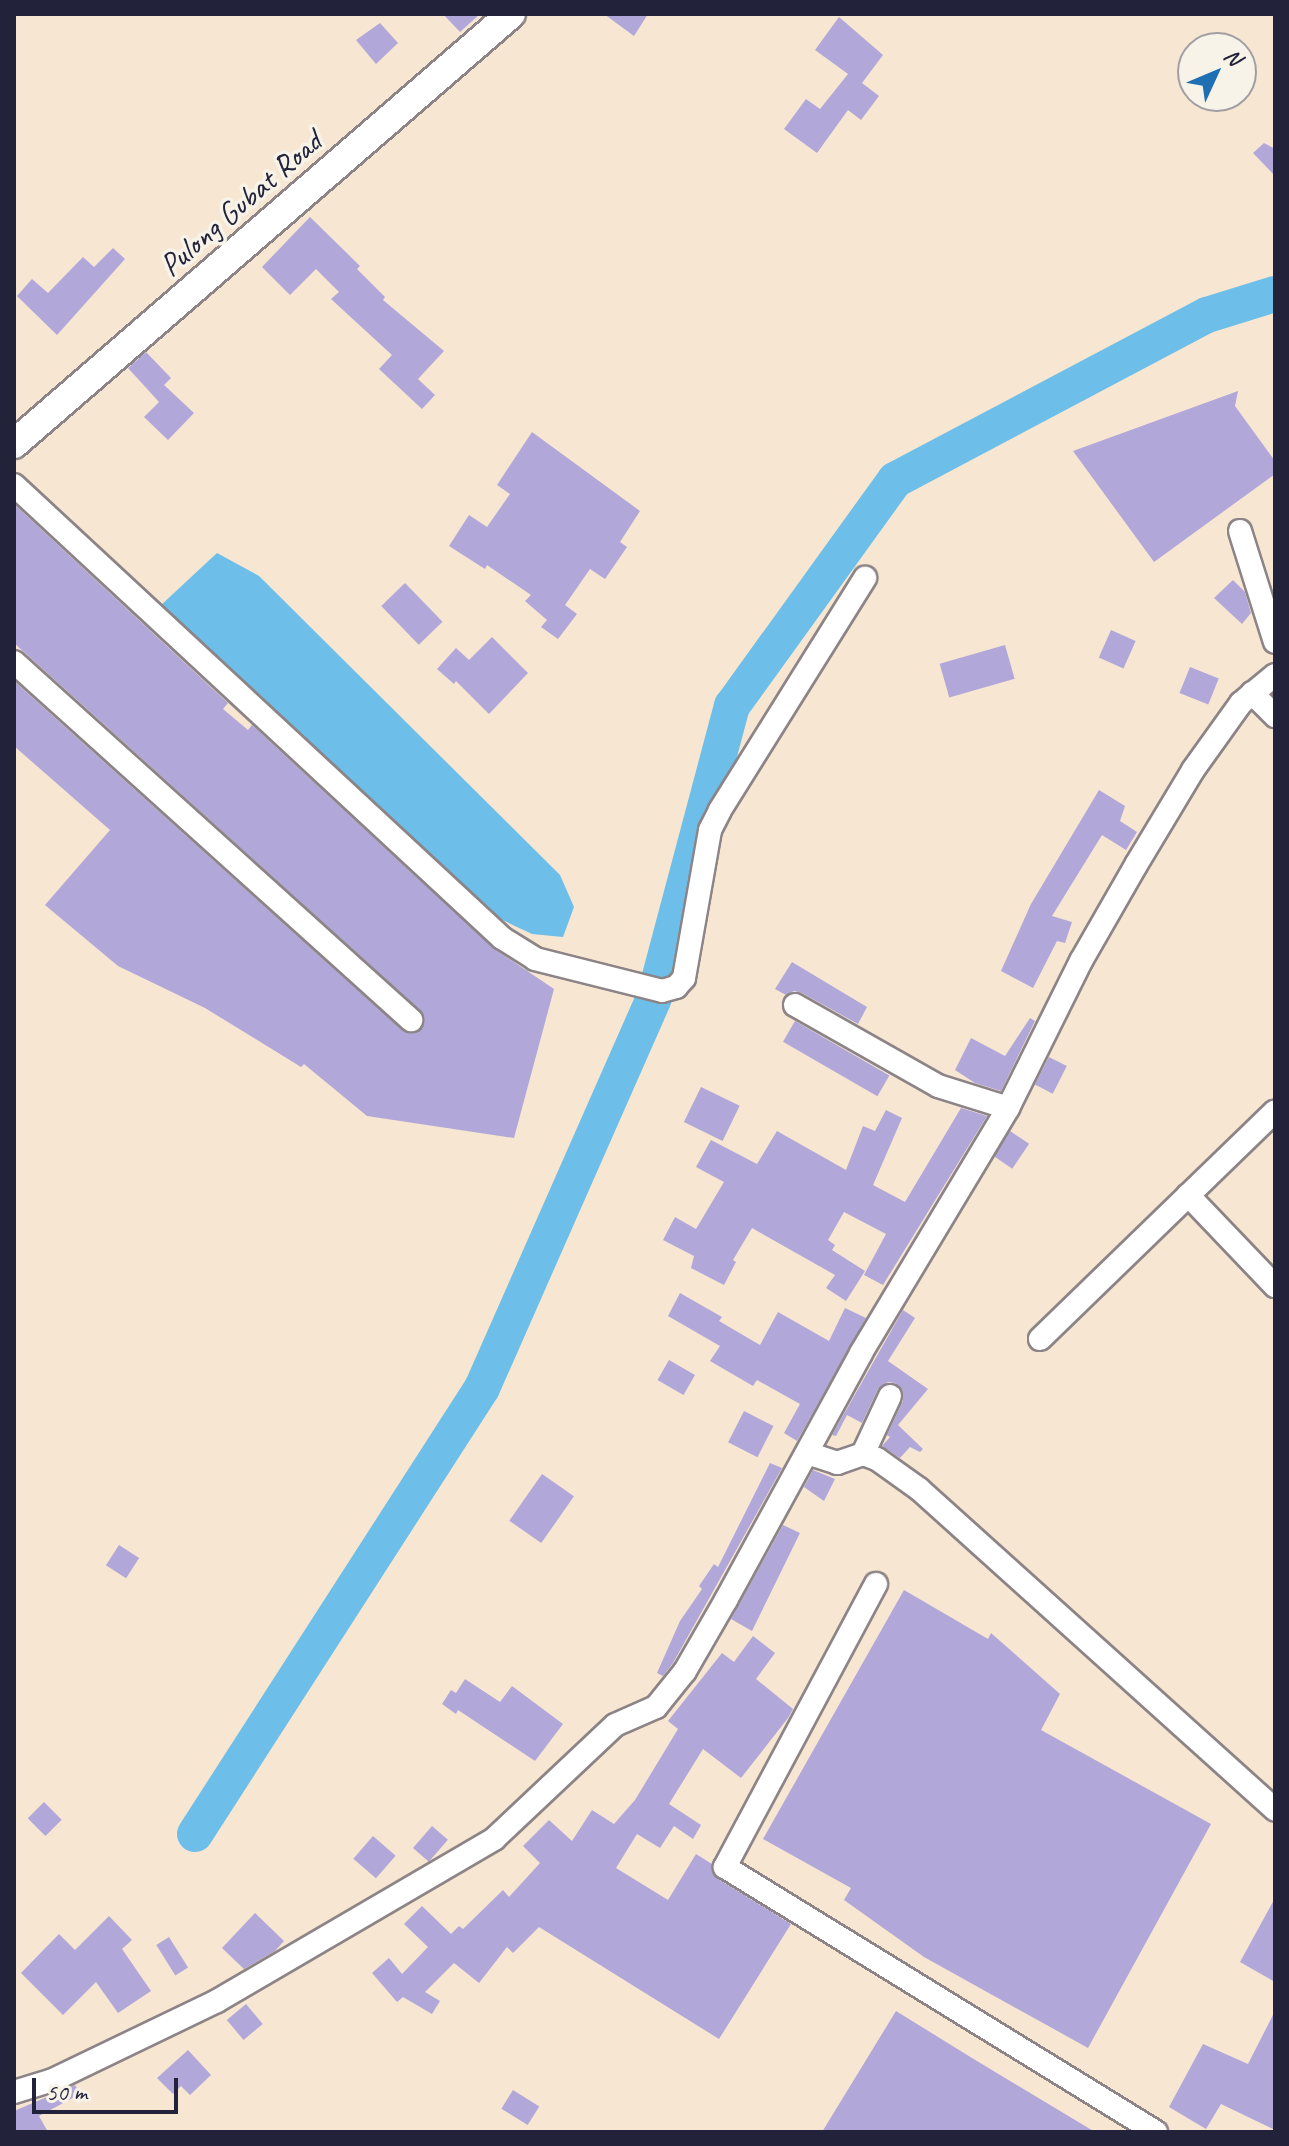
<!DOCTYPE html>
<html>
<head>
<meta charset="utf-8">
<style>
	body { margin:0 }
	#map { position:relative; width:1289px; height:2146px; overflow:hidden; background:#f6e6d2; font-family:Caveat,sans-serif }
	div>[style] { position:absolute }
	.water>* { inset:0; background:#6dbee8 }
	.river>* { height:36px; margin:-18px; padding:0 18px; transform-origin:18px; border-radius:18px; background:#6dbee8 }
	.building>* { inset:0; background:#b1a8d9; transform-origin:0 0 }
	.roads { filter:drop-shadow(2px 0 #8c8486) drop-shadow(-2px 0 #8c8486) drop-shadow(0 2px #8c8486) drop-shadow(0 -2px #8c8486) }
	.minor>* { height:22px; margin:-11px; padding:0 11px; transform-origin:11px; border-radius:11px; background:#fff }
	.major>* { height:28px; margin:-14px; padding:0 14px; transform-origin:14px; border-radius:14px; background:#fff }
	span { translate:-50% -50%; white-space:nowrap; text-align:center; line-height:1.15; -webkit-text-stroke:7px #f7f3e8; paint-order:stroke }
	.street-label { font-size:32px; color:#22223b }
	.frame { position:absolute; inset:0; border:16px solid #22223b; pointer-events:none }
	.north { position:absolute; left:1177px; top:32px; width:80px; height:80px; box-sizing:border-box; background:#f7f3e8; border:2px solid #a29fa3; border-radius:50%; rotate:46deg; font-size:22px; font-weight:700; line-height:32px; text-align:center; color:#22223b }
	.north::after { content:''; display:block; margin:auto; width:28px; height:36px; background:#1f6fb2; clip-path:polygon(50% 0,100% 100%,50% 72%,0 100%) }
	.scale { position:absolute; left:32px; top:2078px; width:146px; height:36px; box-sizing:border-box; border:4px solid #22223b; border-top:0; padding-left:10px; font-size:24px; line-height:28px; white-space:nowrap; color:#22223b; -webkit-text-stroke:6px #f7f3e8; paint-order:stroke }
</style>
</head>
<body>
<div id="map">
	<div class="water">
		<div style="clip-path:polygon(217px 553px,259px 576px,560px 875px,574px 907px,563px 937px,532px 934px,494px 916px,160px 606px)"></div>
	</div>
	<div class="river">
		<div style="left:659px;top:980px;width:284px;rotate:-75.1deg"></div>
		<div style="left:732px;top:706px;width:279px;rotate:-54.2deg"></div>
		<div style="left:895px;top:480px;width:353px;rotate:-27.9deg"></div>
		<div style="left:1207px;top:315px;width:71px;rotate:-17.2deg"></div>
		<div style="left:195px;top:1834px;width:530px;rotate:-57.24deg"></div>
		<div style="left:482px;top:1388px;width:426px;rotate:-66.2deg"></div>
	</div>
	<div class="building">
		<div style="clip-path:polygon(443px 14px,480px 14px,460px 32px)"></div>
		<div style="clip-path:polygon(604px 14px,648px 14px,634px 36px)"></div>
		<div style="clip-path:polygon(839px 17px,883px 55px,862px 83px,879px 96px,861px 120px,848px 110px,817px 153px,784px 129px,806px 99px,820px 109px,848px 74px,815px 50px)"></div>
		<div style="clip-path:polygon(380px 23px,398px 43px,376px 64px,356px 40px)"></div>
		<div style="clip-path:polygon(1264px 143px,1275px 149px,1275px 176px,1253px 153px)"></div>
		<div style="clip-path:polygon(310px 217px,360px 266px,357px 269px,385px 297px,383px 300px,444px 351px,418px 379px,435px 395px,422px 409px,379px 369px,392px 355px,331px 299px,339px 292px,316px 269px,290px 295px,262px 267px)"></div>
		<div style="clip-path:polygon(113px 248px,125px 259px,57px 335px,17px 296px,32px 279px,48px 293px,83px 257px,94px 267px)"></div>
		<div style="clip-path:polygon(146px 352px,171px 378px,164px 385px,194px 413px,168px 440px,144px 417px,159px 402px,128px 368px)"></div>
		<div style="clip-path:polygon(1238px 391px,1235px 406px,1275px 461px,1275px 474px,1154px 562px,1073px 451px)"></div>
		<div style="clip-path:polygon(532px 432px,640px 511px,620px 542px,627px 547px,605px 579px,590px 569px,565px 605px,577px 614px,558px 639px,541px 627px,547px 620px,525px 601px,531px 595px,487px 565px,485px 569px,449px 546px,469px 515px,487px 527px,510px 494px,497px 485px)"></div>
		<div style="clip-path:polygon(14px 504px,228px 703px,223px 709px,248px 730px,252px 725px,493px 948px,554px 989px,514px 1138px,367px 1116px,304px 1064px,301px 1067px,205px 1008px,118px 966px,45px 905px,110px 830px,14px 746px,14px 681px,402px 1030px,415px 1033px,424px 1024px,420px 1010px,14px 643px)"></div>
		<div style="clip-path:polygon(1233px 580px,1245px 592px,1251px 613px,1242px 624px,1214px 598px)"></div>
		<div style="left:405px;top:583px;width:54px;height:33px;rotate:46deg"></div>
		<div style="left:1111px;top:630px;width:27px;height:30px;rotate:24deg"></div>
		<div style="clip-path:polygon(492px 637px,528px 673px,489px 714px,456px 681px,454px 684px,437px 669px,456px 648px,469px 660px)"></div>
		<div style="left:1005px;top:645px;width:35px;height:68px;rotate:74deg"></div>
		<div style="left:1190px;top:667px;width:31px;height:28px;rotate:22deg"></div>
		<div style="clip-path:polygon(1099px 790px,1125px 806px,1120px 821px,1137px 832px,1126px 850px,1102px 835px,1052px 916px,1072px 922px,1065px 943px,1057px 941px,1033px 988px,1001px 971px,1031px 904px)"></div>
		<div style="clip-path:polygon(792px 962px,867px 1007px,858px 1024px,802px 993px,794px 991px,786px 995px,775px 989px)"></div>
		<div style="clip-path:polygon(1030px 1018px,1035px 1021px,1001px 1091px,975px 1083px,955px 1070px,971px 1038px,1005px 1056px)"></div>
		<div style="left:795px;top:1021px;width:109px;height:24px;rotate:30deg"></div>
		<div style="left:1049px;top:1057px;width:20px;height:31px;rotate:27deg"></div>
		<div style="left:701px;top:1087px;width:43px;height:39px;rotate:26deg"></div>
		<div style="clip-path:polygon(961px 1108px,987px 1116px,883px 1285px,864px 1275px,886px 1234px,844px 1212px,828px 1240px,835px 1245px,832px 1250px,865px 1271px,846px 1301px,826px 1288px,835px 1275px,752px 1228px,733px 1260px,736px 1262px,724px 1285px,691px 1268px,694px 1256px,663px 1240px,675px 1217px,696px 1229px,724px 1182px,696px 1167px,711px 1140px,757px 1164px,777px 1131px,846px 1170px,863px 1126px,875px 1131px,886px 1110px,902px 1118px,873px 1185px,905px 1202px)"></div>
		<div style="left:1010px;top:1131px;width:23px;height:30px;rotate:34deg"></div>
		<div style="clip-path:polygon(680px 1293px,722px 1317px,719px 1321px,760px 1345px,778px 1312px,829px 1341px,845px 1308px,866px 1318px,797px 1441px,784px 1433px,800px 1404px,757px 1380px,753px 1386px,710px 1361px,720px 1346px,668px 1316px)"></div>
		<div style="clip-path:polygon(903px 1310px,915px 1318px,888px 1361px,928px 1389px,898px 1425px,923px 1449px,920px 1452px,910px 1447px,900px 1458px,882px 1446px,890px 1437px,887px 1435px,903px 1401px,902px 1389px,895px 1383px,888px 1382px,878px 1389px,862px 1423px,847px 1415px,836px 1436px,832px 1435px)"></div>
		<div style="left:669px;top:1360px;width:30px;height:23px;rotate:30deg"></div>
		<div style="left:744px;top:1411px;width:33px;height:35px;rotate:27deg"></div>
		<div style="clip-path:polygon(770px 1463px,782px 1468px,673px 1663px,663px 1676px,657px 1673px,680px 1621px,702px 1589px,699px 1586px,714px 1564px,718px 1567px)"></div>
		<div style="clip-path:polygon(813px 1470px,835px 1479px,824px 1501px,804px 1487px)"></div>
		<div style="left:542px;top:1474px;width:39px;height:57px;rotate:35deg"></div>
		<div style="clip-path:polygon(783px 1525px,800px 1533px,752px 1631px,731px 1619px)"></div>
		<div style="left:119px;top:1545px;width:24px;height:24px;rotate:33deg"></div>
		<div style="clip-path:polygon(904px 1590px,988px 1639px,991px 1633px,1060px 1694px,1041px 1730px,1211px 1824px,1088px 2048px,924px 1957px,844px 1900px,851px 1888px,763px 1839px)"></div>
		<div style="clip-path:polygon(753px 1636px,775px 1653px,756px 1679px,793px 1709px,788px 1718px,741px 1778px,703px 1749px,669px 1804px,701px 1825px,693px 1839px,674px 1826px,660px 1848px,637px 1834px,616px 1868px,668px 1900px,696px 1854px,712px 1864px,718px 1879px,791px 1924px,719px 2039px,539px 1927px,513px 1953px,507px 1947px,479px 1983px,454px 1963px,425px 1992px,440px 2001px,432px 2014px,403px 1997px,397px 2002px,372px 1973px,389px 1958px,402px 1974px,428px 1947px,404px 1924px,422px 1906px,451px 1934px,459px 1926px,463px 1929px,503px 1890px,509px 1897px,540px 1863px,523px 1846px,549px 1820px,572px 1841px,592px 1810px,614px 1824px,635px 1800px,678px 1729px,668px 1721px,722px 1653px,734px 1662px)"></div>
		<div style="clip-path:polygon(465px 1679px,500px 1702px,512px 1686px,563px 1724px,535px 1761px,458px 1710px,456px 1714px,442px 1704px,451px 1690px,456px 1693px)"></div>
		<div style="left:44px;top:1802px;width:25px;height:23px;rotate:45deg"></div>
		<div style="left:432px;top:1826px;width:21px;height:29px;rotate:41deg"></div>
		<div style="left:373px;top:1836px;width:30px;height:30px;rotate:41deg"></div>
		<div style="clip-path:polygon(1275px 1898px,1275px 1982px,1240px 1962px)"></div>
		<div style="clip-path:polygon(255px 1913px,284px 1941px,275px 1951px,244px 1969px,222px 1948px)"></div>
		<div style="clip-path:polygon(109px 1916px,132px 1940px,122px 1949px,151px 1991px,118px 2013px,96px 1982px,63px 2015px,21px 1973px,59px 1934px,75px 1950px)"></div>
		<div style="left:169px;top:1937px;width:36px;height:15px;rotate:58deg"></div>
		<div style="left:246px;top:2004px;width:26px;height:25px;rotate:50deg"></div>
		<div style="clip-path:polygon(896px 2011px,972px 2058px,1095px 2132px,822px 2132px)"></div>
		<div style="clip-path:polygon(1275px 2011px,1275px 2130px,1221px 2104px,1206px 2129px,1169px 2107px,1203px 2044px,1248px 2064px)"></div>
		<div style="clip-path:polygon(188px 2050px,211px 2075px,190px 2095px,181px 2086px,173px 2094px,157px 2078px)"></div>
		<div style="clip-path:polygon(75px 2085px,80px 2094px,39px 2116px,48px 2132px,14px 2132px,14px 2111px)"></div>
		<div style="left:513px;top:2090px;width:31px;height:22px;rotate:32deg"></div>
	</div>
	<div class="roads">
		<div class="minor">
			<div style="left:14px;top:485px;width:666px;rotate:42.87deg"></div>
			<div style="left:502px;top:938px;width:39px;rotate:32deg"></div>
			<div style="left:535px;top:959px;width:131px;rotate:14.1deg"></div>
			<div style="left:662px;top:991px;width:15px;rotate:-16deg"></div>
			<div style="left:676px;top:987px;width:12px;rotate:-48deg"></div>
			<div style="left:684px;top:978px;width:150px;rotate:-80deg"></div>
			<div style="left:710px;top:830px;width:22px;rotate:-63deg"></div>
			<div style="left:720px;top:810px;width:274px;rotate:-58deg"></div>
			<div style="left:1240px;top:531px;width:116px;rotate:72.5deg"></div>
			<div style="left:14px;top:662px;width:535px;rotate:42.04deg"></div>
			<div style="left:1252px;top:693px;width:33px;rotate:45deg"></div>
			<div style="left:795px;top:1005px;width:164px;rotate:29.5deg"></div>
			<div style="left:938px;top:1086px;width:73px;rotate:17.4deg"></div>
			<div style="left:1188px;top:1195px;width:126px;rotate:46.3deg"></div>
			<div style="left:1040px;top:1339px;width:327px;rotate:-44.1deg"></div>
			<div style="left:807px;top:1453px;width:32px;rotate:18deg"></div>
			<div style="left:837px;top:1463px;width:28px;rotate:-19deg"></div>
			<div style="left:863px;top:1454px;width:15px;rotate:20deg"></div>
			<div style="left:877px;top:1459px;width:52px;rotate:35.5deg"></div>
			<div style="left:919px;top:1489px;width:479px;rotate:42deg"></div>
			<div style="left:863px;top:1454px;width:64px;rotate:-65deg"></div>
			<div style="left:876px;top:1584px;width:321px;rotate:118.1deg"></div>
			<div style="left:725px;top:1867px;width:506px;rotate:31.59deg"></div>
			<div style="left:14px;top:2092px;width:39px;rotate:-17deg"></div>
			<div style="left:51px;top:2081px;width:184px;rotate:-25.7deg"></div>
			<div style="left:217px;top:2001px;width:321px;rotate:-30.3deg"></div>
			<div style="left:494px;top:1839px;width:166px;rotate:-43.3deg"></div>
			<div style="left:615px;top:1725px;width:45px;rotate:-23.7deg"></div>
			<div style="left:656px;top:1707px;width:46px;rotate:-51.1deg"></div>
			<div style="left:685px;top:1671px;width:82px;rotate:-60deg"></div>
			<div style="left:726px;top:1600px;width:281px;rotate:-61.3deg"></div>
			<div style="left:861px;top:1353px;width:286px;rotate:-59deg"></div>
			<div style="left:1008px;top:1108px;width:164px;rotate:-63.6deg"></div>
			<div style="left:1081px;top:961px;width:111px;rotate:-60.2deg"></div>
			<div style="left:1136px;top:865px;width:111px;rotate:-59deg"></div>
			<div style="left:1193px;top:770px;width:82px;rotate:-54.4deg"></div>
			<div style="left:1241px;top:703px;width:44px;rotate:-39.5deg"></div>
		</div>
		<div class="major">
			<div style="left:14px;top:444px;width:657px;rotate:-40.87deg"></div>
		</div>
	</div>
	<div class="street-label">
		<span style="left:241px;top:204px;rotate:-41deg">Pulong Gubat Road</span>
	</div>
	<div class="frame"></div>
	<div class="north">N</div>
	<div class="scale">50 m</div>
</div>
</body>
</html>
